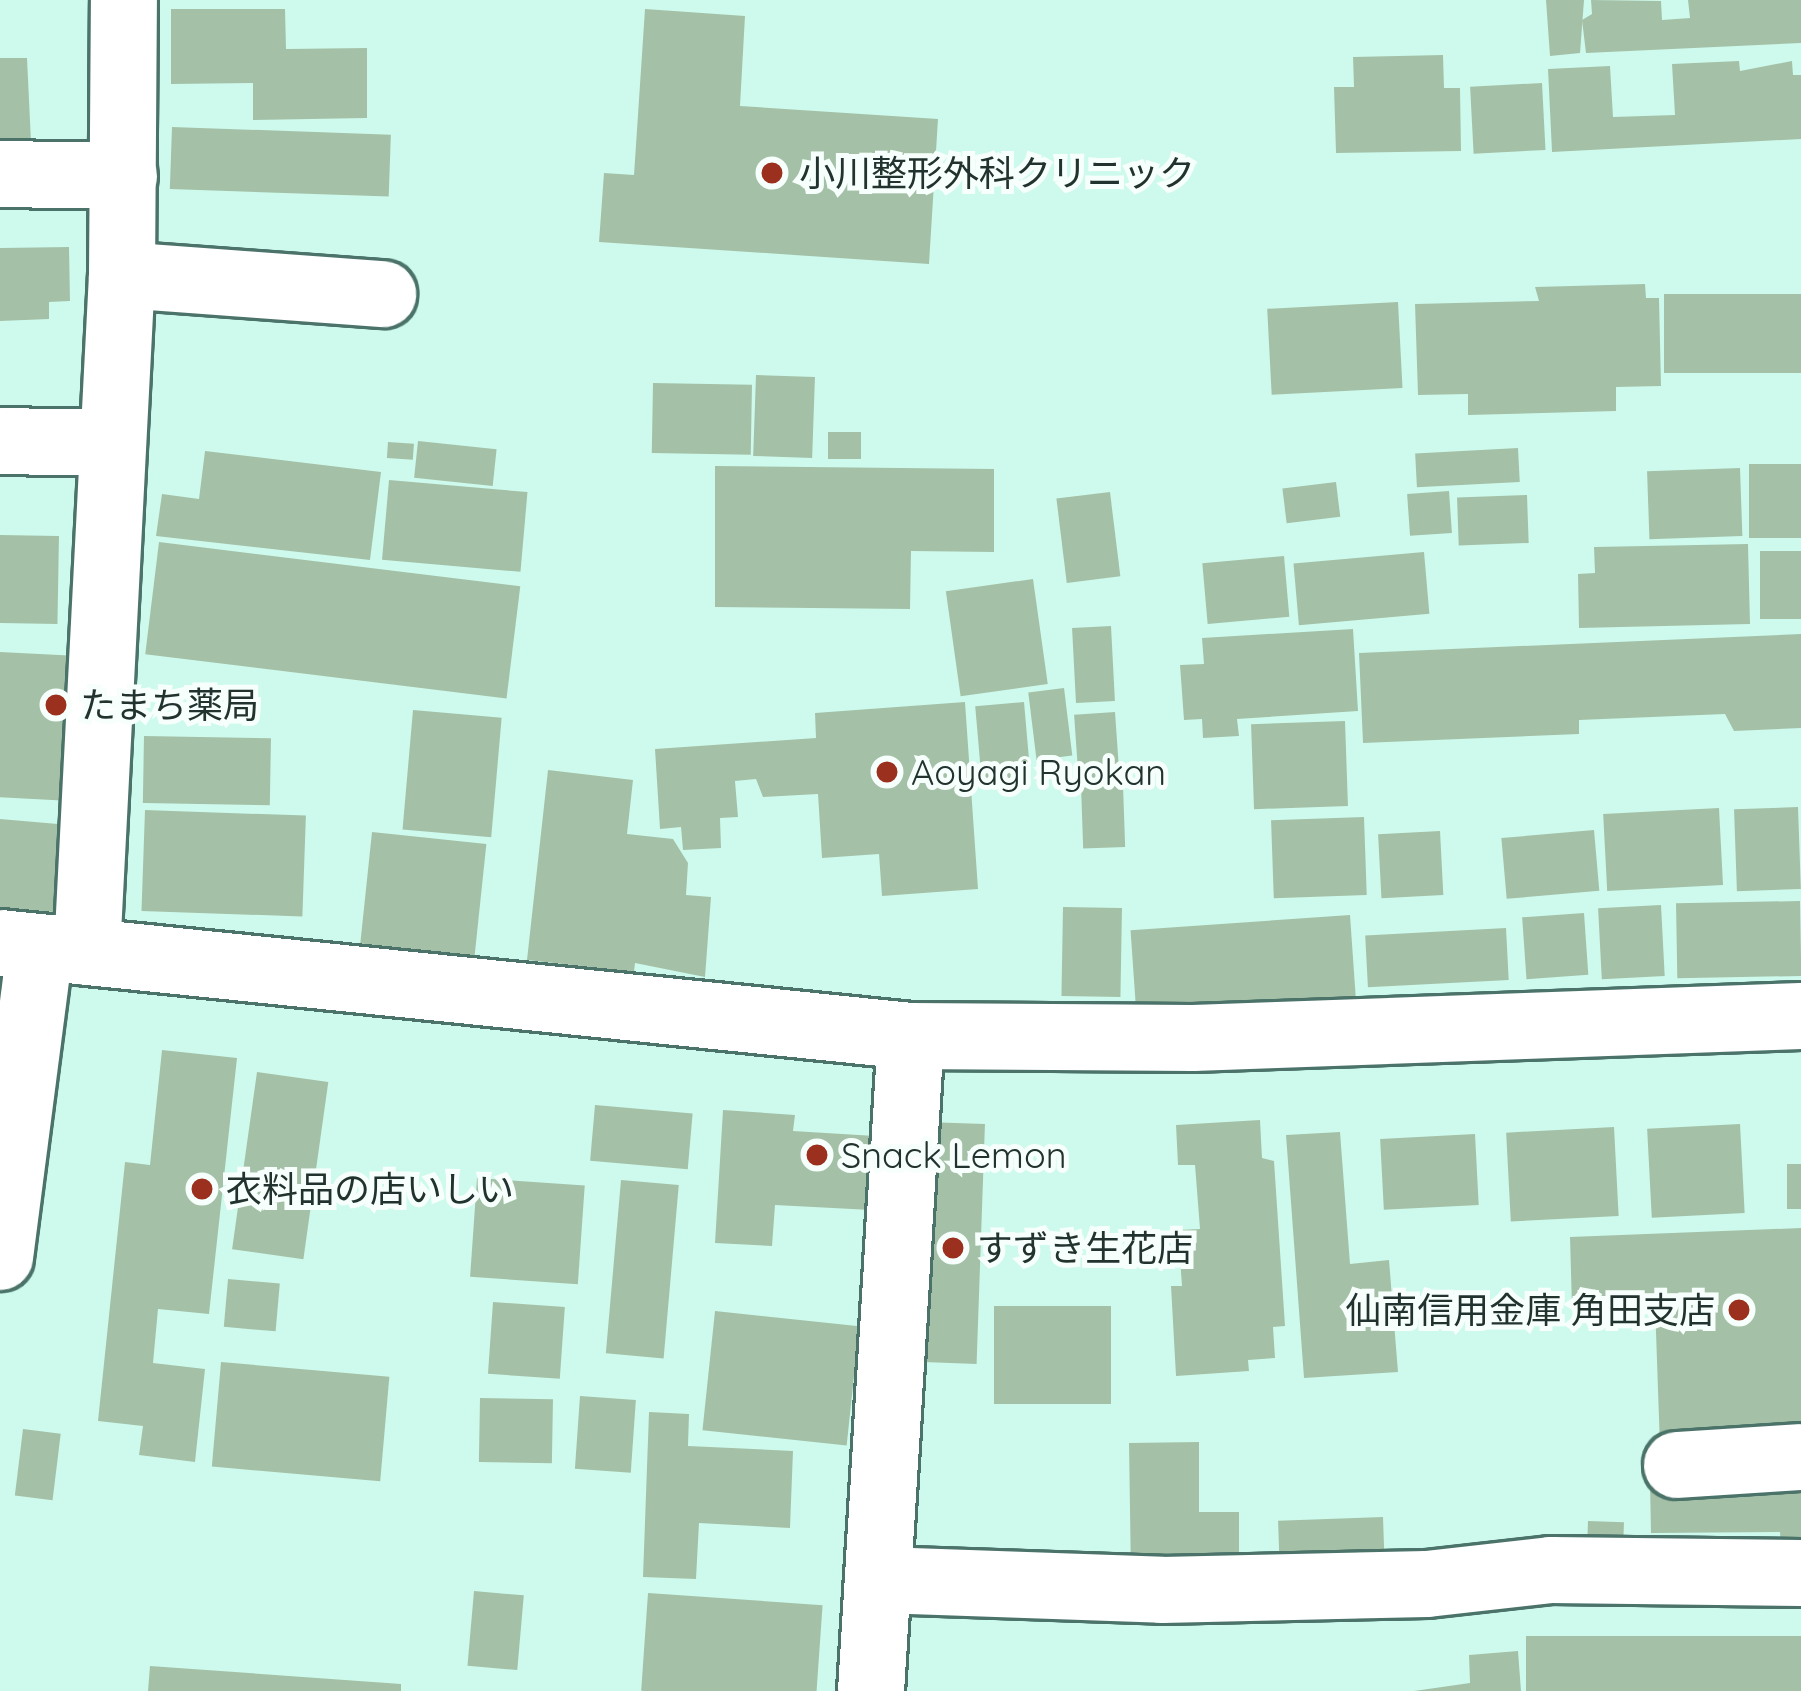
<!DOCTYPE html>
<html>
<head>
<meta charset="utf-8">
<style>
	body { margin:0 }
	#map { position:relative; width:1801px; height:1691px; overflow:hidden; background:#cefaee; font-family:Quicksand,"Noto Sans JP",sans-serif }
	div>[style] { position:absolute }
	.building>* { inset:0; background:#a4c1a7; transform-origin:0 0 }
	.roads { filter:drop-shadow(3px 0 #4b7369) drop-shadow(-3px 0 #4b7369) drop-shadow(0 3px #4b7369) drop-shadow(0 -3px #4b7369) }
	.minor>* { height:66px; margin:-33px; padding:0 33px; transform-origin:33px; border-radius:33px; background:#fff }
	.dots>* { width:33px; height:33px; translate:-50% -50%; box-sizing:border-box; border:6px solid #f6fffc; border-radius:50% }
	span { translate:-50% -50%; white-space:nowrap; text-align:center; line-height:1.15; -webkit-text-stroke:10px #f6fffc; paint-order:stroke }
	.poi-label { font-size:36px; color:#22332f }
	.left { translate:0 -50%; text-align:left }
	.right { translate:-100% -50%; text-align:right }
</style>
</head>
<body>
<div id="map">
	<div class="building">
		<div style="clip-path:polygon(1546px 0,1584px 0,1580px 53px,1550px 56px)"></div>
		<div style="clip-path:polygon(1591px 0,1661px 1px,1662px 20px,1690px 18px,1688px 0,1801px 0,1801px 43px,1586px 53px,1582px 20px,1592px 14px)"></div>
		<div style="clip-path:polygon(171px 9px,285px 9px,286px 49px,367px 48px,367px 118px,253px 120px,253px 83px,171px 84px)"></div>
		<div style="clip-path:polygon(645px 9px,745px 16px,740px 106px,938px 119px,929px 264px,599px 242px,604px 173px,634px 175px)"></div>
		<div style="clip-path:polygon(1443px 55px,1444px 88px,1460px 88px,1461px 151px,1336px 153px,1334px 87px,1354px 87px,1353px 57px)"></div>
		<div style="clip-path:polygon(0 58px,27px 58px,32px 163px,0 165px)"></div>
		<div style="clip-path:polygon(1739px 61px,1740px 71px,1792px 61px,1793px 75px,1801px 75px,1801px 139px,1552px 152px,1548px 69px,1610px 66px,1613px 117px,1675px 115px,1672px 64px)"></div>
		<div style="left:1542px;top:83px;width:67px;height:72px;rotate:87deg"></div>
		<div style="left:172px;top:127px;width:219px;height:62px;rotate:2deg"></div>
		<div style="clip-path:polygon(69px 247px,70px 301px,49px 302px,49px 319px,0 321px,0 248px)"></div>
		<div style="clip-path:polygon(1645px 284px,1646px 298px,1659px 298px,1661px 386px,1616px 387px,1616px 411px,1468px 415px,1468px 394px,1418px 395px,1415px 304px,1539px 301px,1535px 287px)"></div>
		<div style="left:1801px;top:294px;width:79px;height:137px;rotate:90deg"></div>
		<div style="left:1398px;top:302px;width:86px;height:131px;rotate:87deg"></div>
		<div style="left:756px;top:375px;width:59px;height:81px;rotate:2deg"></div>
		<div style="left:653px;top:383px;width:99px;height:70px;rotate:1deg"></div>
		<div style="left:828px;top:432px;width:33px;height:27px"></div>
		<div style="left:418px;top:441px;width:79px;height:37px;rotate:6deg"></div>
		<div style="left:388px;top:442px;width:26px;height:16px;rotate:4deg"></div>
		<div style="left:1518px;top:448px;width:34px;height:103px;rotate:87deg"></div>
		<div style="clip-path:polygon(205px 451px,381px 472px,370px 560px,156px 536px,162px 494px,199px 499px)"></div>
		<div style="left:1801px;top:464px;width:74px;height:52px;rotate:90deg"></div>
		<div style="clip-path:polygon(715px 466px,994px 469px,994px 552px,911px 551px,910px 609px,715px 607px)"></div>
		<div style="left:1740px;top:468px;width:68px;height:93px;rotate:88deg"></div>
		<div style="left:389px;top:480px;width:139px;height:80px;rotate:5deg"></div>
		<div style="left:1336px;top:482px;width:35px;height:54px;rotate:83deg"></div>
		<div style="left:1449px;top:491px;width:42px;height:42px;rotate:86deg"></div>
		<div style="left:1110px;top:492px;width:85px;height:54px;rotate:83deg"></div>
		<div style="left:1527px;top:495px;width:48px;height:70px;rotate:88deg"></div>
		<div style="left:0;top:535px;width:59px;height:88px;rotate:1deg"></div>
		<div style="left:159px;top:542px;width:364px;height:113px;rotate:7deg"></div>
		<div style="clip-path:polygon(1748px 544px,1750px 624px,1579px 628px,1578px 574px,1595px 573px,1594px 547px)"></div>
		<div style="left:1801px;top:551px;width:68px;height:41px;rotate:90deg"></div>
		<div style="left:1424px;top:552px;width:62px;height:131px;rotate:85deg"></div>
		<div style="left:1284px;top:556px;width:61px;height:82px;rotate:85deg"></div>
		<div style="left:1033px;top:579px;width:106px;height:88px;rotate:82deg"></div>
		<div style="left:1111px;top:626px;width:75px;height:39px;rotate:87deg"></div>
		<div style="clip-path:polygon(1353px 629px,1358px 711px,1237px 719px,1239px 736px,1203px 738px,1202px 719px,1184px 720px,1180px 665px,1204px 664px,1202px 638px)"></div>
		<div style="clip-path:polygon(1801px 634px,1801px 728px,1734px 731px,1725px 714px,1579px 720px,1579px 734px,1363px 743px,1359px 653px)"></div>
		<div style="left:0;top:652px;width:74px;height:145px;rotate:3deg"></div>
		<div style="left:1064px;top:688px;width:68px;height:36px;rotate:83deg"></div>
		<div style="clip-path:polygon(965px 702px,978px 889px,882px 896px,879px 854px,822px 858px,818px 794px,763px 797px,756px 779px,735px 781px,738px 817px,720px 818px,721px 848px,683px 850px,681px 827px,660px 829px,655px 749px,816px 738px,815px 713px)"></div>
		<div style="left:1024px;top:702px;width:75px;height:49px;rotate:85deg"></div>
		<div style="left:413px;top:710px;width:89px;height:120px;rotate:5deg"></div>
		<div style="left:1115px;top:712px;width:64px;height:41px;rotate:86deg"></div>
		<div style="left:1345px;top:721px;width:85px;height:94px;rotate:88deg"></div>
		<div style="left:144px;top:736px;width:127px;height:67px;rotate:1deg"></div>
		<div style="clip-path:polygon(548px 770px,633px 780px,627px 834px,673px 839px,688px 863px,686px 895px,711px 897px,705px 977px,635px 963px,634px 972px,527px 960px)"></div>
		<div style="left:1123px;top:785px;width:62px;height:42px;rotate:88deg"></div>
		<div style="left:1798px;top:807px;width:82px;height:64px;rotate:88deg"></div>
		<div style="left:1719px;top:808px;width:77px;height:116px;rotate:87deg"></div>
		<div style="left:145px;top:810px;width:161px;height:101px;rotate:2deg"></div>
		<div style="left:1364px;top:817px;width:78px;height:93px;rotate:88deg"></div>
		<div style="left:0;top:819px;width:64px;height:88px;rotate:5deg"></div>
		<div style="left:1594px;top:830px;width:61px;height:93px;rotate:85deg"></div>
		<div style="left:1440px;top:831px;width:64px;height:62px;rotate:87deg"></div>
		<div style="left:372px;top:832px;width:115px;height:112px;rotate:6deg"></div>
		<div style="left:1800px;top:901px;width:75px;height:124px;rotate:89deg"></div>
		<div style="left:1661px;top:905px;width:71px;height:63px;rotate:87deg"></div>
		<div style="left:1063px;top:907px;width:59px;height:89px;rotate:1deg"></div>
		<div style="left:1584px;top:913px;width:62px;height:62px;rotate:86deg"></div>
		<div style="left:1350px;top:915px;width:86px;height:220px;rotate:86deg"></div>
		<div style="left:1506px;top:928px;width:52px;height:141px;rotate:87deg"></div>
		<div style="clip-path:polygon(162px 1050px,237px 1058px,209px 1314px,158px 1309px,153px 1363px,205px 1369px,195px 1462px,139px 1455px,143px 1426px,98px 1421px,125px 1162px,150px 1165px)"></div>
		<div style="left:257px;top:1072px;width:72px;height:179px;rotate:8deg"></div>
		<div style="left:595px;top:1105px;width:98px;height:56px;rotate:5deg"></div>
		<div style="clip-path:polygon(723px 1110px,795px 1115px,793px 1131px,875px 1136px,871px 1210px,775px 1205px,772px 1246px,715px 1243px)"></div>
		<div style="clip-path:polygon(1260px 1120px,1262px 1158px,1274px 1161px,1285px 1326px,1273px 1327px,1275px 1358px,1248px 1360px,1249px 1371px,1176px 1376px,1171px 1286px,1182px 1286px,1178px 1230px,1200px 1229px,1195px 1165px,1178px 1165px,1176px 1125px)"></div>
		<div style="left:925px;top:1122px;width:60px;height:240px;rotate:2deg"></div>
		<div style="left:1740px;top:1124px;width:89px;height:93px;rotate:87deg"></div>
		<div style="left:1614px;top:1127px;width:89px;height:108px;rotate:87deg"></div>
		<div style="clip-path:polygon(1340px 1132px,1350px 1264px,1389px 1260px,1398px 1372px,1304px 1378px,1286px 1135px)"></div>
		<div style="left:1475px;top:1134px;width:71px;height:95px;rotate:87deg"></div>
		<div style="left:1787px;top:1164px;width:14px;height:45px"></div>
		<div style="left:477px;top:1178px;width:108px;height:99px;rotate:4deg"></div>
		<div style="left:621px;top:1180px;width:58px;height:174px;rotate:5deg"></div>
		<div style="clip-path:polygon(1801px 1228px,1801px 1443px,1660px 1447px,1655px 1304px,1572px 1308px,1570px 1237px)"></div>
		<div style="left:228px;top:1279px;width:52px;height:48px;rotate:5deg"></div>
		<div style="left:493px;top:1302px;width:72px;height:72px;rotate:4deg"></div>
		<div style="left:994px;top:1306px;width:117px;height:98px"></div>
		<div style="left:715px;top:1311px;width:145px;height:120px;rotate:6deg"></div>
		<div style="left:221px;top:1362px;width:169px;height:105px;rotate:5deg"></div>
		<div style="left:580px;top:1396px;width:56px;height:73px;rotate:4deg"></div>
		<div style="left:480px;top:1398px;width:73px;height:64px;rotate:1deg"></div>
		<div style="clip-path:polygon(649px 1412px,689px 1414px,688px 1446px,793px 1451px,790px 1528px,699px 1523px,696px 1579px,643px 1577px)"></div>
		<div style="left:23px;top:1429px;width:38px;height:67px;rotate:7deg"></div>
		<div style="clip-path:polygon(1199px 1442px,1199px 1512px,1239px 1512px,1239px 1576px,1131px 1577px,1129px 1443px)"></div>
		<div style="clip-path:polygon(1801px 1481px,1801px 1547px,1781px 1547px,1780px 1532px,1651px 1533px,1650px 1483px)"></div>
		<div style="left:1383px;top:1517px;width:62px;height:105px;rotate:88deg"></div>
		<div style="left:1588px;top:1521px;width:36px;height:24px;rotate:2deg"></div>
		<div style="left:474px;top:1591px;width:50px;height:75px;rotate:5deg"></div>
		<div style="left:648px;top:1593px;width:175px;height:98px;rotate:4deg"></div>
		<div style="left:1801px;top:1636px;width:55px;height:275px;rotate:90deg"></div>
		<div style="clip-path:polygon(1518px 1651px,1521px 1691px,1414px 1691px,1470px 1683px,1469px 1655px)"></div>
		<div style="clip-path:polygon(150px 1666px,401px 1684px,401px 1691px,148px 1691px)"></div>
	</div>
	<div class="roads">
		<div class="minor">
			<div style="left:0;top:174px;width:124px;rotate:0.9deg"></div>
			<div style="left:122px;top:275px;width:262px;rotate:4.2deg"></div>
			<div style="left:0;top:441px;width:113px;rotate:1deg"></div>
			<div style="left:0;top:943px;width:916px;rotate:5.83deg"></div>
			<div style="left:911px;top:1036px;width:282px;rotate:0.4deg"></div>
			<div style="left:1193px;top:1038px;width:608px;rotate:-2.07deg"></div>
			<div style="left:87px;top:952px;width:678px;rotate:-87.04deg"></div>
			<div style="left:122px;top:275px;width:275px;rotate:-89.6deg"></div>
			<div style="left:0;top:1257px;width:311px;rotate:-82.6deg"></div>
			<div style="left:1677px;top:1465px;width:124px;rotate:-3.7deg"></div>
			<div style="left:882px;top:1580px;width:280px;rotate:2deg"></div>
			<div style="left:1162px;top:1590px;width:265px;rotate:-1.3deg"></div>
			<div style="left:1427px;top:1584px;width:125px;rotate:-6.4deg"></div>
			<div style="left:1551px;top:1570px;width:250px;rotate:0.7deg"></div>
			<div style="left:871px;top:1691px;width:656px;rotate:-86.51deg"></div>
		</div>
	</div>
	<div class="dots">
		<div style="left:772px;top:173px;background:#9a301d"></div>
		<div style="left:56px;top:705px;background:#9a301d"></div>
		<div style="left:887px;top:772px;background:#9a301d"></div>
		<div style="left:817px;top:1155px;background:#9a301d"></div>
		<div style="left:202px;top:1189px;background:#9a301d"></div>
		<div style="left:953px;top:1248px;background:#9a301d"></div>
		<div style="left:1739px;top:1310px;background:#9a301d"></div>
	</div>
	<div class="poi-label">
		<span class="left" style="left:799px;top:173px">小川整形外科クリニック</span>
		<span class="left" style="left:80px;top:705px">たまち薬局</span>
		<span class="left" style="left:911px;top:772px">Aoyagi Ryokan</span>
		<span class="left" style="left:841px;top:1155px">Snack Lemon</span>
		<span class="left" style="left:226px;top:1189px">衣料品の店いしい</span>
		<span class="left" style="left:977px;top:1248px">すずき生花店</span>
		<span class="right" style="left:1715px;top:1310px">仙南信用金庫 角田支店</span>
	</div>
</div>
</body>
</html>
